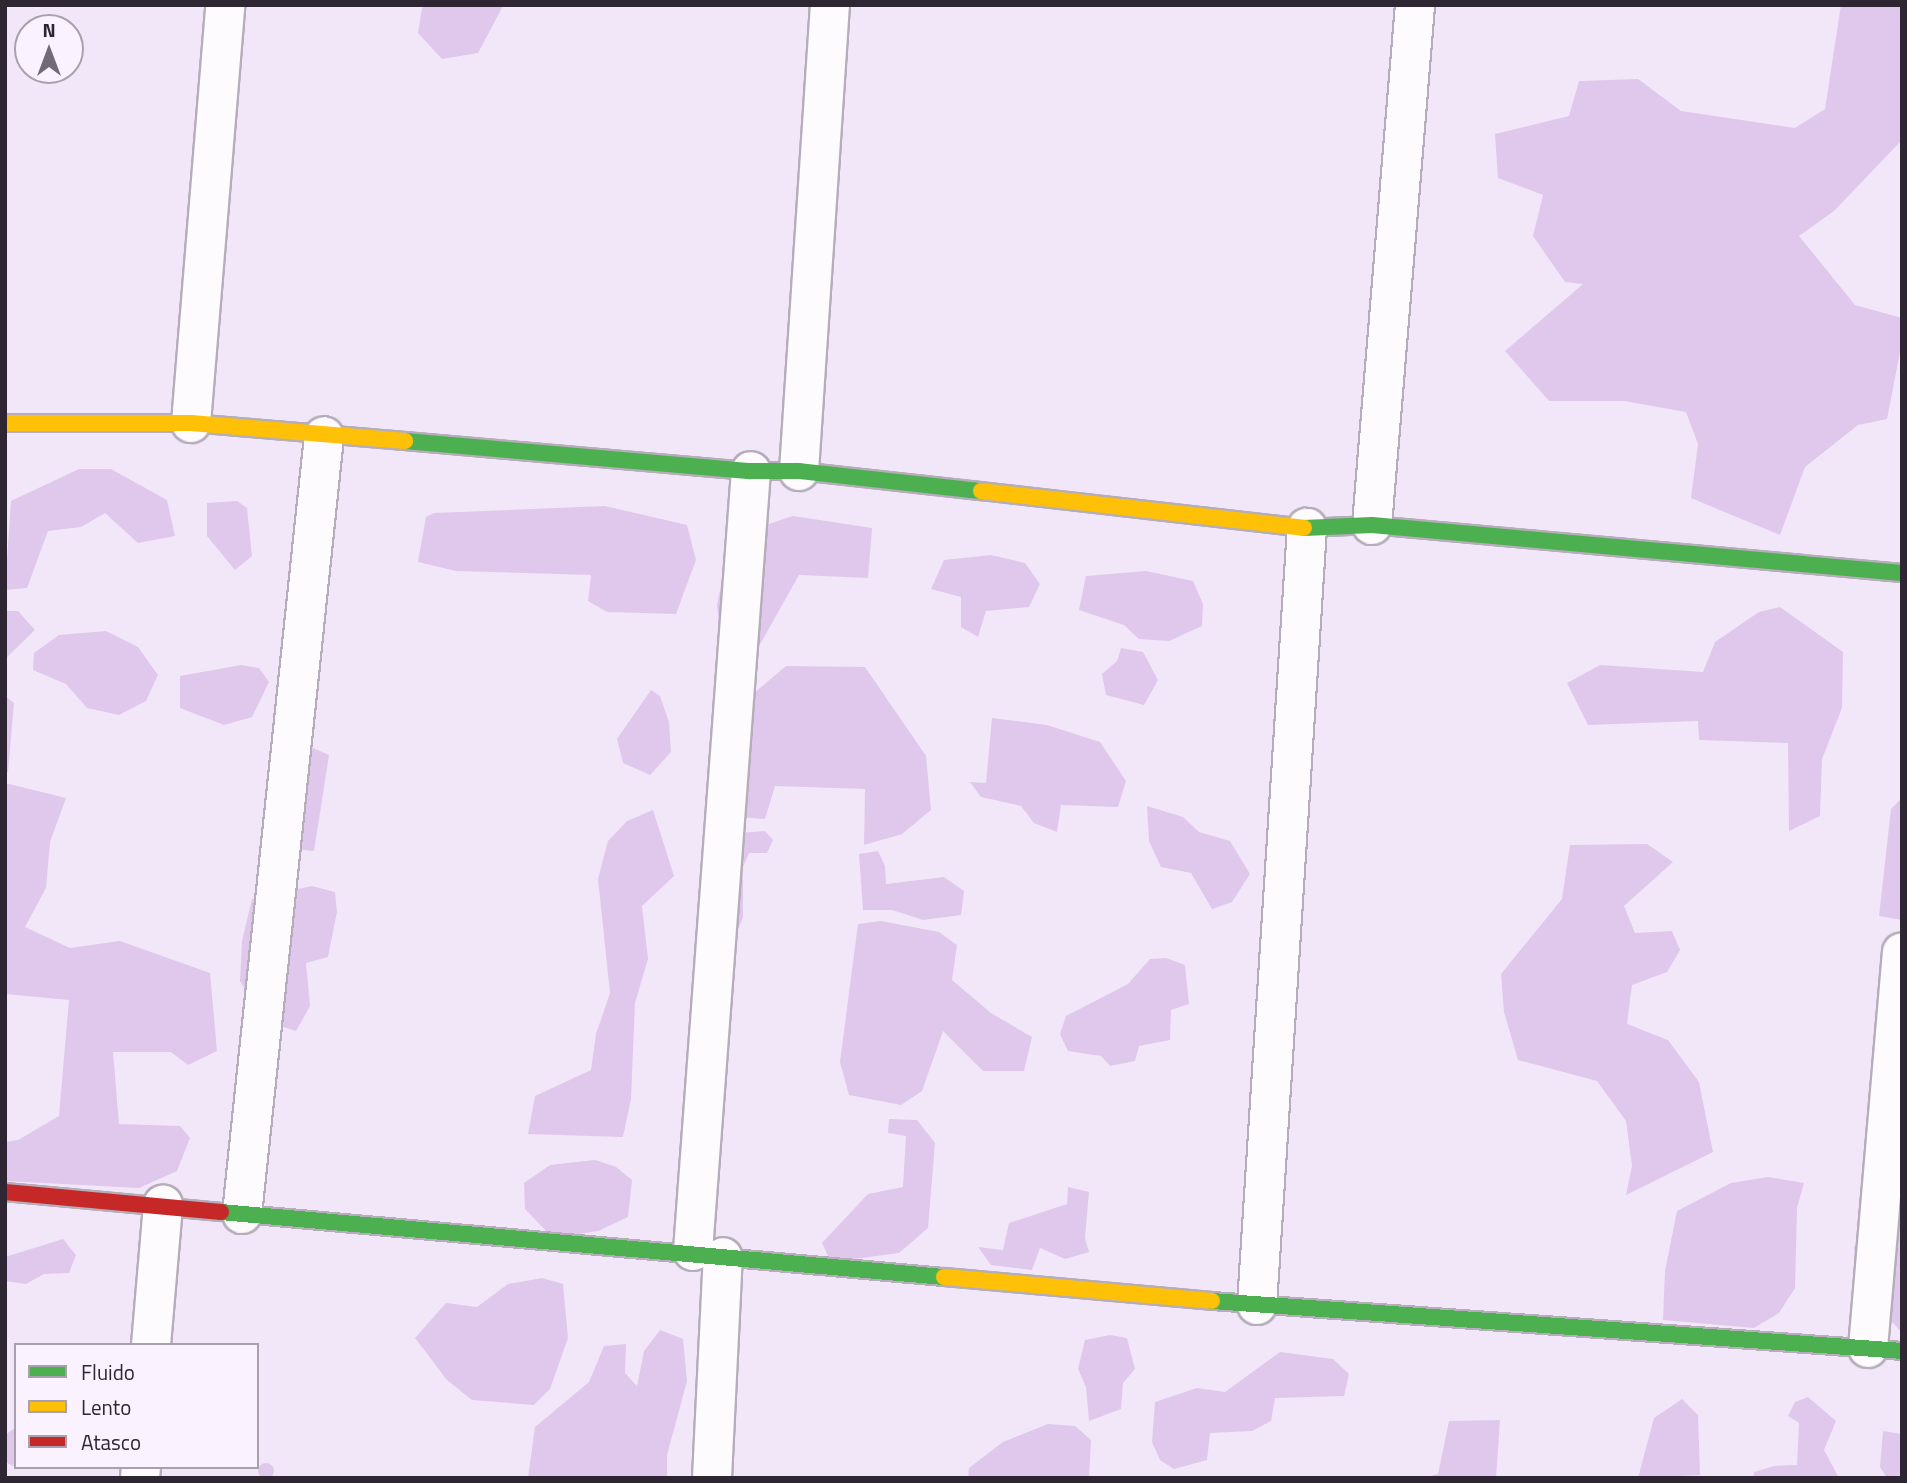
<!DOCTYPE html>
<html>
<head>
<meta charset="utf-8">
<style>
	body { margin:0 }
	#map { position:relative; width:1907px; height:1483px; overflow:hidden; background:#f2e7f8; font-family:"Titillium Web",sans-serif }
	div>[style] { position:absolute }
	.green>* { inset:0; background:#dfc8ec }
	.round { border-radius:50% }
	.roads { filter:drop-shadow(2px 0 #b5adb9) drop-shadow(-2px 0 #b5adb9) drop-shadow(0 2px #b5adb9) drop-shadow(0 -2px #b5adb9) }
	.street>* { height:38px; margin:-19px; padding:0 19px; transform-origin:19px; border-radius:19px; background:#fdfbfe }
	.fast>* { height:16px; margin:-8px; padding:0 8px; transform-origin:8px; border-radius:8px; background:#4caf50 }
	.slow>* { height:16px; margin:-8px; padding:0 8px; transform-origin:8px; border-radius:8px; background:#ffc107 }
	.jam>* { height:16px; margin:-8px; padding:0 8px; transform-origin:8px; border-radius:8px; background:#c62828 }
	span { translate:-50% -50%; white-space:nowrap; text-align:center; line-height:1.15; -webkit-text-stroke:6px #faf2ff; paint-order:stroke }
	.frame { position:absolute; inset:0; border:7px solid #2e2733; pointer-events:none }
	.legend { position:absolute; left:14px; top:1343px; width:245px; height:126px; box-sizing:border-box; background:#faf2ff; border:2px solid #a8a1ad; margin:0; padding:9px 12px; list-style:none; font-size:21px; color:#2e2733 }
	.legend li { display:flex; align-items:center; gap:14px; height:35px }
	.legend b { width:35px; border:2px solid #a8a1ad }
	.north { position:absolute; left:14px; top:14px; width:70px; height:70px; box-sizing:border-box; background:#faf2ff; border:2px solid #a8a1ad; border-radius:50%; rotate:0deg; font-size:19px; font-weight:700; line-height:28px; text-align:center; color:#2e2733 }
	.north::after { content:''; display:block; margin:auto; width:24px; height:32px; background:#736a78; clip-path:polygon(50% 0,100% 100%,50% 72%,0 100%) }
</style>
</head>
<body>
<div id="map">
	<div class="green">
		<div style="clip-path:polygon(428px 5px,503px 5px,503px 6px,478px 53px,442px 59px,418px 33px,422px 8px)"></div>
		<div style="clip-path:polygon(1841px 5px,1900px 5px,1902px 140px,1834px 211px,1799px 236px,1855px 305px,1902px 318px,1902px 342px,1887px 419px,1858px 425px,1805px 467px,1780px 535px,1691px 498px,1698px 444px,1686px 412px,1624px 401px,1549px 401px,1505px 351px,1583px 284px,1565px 282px,1533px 236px,1543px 195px,1498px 178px,1495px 134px,1569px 116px,1579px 81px,1638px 79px,1681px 111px,1795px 128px,1825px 109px)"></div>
		<div style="clip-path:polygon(79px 469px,111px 469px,167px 500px,175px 536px,138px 543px,105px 513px,81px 527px,48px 531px,27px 588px,5px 590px,11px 501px)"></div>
		<div style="clip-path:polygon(237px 501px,247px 508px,252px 556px,235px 570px,207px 536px,207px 503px)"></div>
		<div style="clip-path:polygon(605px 506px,687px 525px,696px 560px,676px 614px,607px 612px,588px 601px,591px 575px,456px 571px,418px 562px,426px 517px,434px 513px)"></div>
		<div style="clip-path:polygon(793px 516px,872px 528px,868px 578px,799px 575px,754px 655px,721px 643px,717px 605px,724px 570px,748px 558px,757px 528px)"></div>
		<div style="clip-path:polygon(991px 555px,1025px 563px,1040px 584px,1029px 607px,986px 611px,978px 637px,961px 627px,961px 597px,931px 589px,944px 560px)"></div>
		<div style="clip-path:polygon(1146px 571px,1193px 581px,1203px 604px,1202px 626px,1169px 641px,1139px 639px,1124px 625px,1079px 610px,1086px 576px)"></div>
		<div style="clip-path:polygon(1780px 607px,1843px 652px,1842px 708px,1822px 759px,1820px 816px,1789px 831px,1788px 743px,1699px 740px,1698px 721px,1588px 725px,1567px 683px,1600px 665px,1703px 672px,1715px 642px,1759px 612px)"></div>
		<div style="clip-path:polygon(5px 611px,18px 611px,35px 630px,5px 659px)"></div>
		<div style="clip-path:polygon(106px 631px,138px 647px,158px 675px,146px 701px,119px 715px,87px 708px,66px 684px,33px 670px,34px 653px,59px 635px)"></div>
		<div style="clip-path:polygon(1121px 648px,1143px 652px,1158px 680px,1144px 705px,1106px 695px,1102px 674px,1117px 661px)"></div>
		<div style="clip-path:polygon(241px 665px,259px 668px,269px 682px,252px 717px,224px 725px,180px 708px,180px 676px)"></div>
		<div style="clip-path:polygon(786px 666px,865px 667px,926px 756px,931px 810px,902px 834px,864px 845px,865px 789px,775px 786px,765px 819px,740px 817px,734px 710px)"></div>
		<div style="clip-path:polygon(651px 690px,660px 696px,669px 722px,671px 752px,650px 775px,623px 763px,617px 739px)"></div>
		<div style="clip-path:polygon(5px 696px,14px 703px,8px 772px,5px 771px)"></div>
		<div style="clip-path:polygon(992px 718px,1047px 725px,1100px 742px,1126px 781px,1118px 807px,1061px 805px,1057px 832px,1034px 823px,1021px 806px,981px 797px,970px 782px,986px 783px)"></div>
		<div style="clip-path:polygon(306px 745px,329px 755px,314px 851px,287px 848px)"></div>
		<div style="clip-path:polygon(5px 783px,66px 798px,50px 842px,46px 888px,25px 927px,70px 948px,120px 941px,210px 973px,217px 1051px,188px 1065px,171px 1052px,113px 1052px,119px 1124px,180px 1126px,190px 1138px,177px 1171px,139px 1188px,5px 1181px,5px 1142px,18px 1140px,59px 1116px,69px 1000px,5px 994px)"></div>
		<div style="clip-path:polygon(1902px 798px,1902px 920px,1879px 916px,1891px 809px)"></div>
		<div style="clip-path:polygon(1147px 806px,1183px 817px,1199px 832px,1230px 841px,1250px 874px,1232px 902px,1212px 909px,1191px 873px,1161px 867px,1149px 841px)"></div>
		<div style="clip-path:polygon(653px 810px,674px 876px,642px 906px,648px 959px,635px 1003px,631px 1099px,623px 1137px,528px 1134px,535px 1096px,591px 1070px,596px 1034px,610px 993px,598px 879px,608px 841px,627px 821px)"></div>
		<div style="clip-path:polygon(765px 831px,773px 840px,767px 853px,749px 853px,743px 867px,743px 917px,731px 947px,726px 834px)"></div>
		<div style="clip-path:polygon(1647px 844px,1673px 862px,1624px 906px,1635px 933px,1672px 931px,1680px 950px,1667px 972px,1632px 985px,1627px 1024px,1668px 1040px,1699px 1082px,1713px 1152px,1626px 1195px,1632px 1166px,1626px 1121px,1597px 1081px,1518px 1060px,1504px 1012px,1501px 974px,1562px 899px,1570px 845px)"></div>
		<div style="clip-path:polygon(878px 851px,885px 866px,886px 884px,944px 877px,964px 891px,961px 915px,923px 920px,892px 910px,863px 910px,859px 854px)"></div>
		<div style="clip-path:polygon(312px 886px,335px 892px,337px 912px,328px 957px,306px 963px,310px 1006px,296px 1031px,264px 1021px,240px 981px,242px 941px,252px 899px)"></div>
		<div style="clip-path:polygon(881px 921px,939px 932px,957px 945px,952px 980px,991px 1013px,1032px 1037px,1024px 1071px,983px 1071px,943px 1031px,922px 1091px,901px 1105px,849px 1095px,840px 1062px,858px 924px)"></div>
		<div style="clip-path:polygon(1166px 958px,1185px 965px,1189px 1004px,1171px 1010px,1170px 1040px,1139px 1046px,1135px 1061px,1110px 1066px,1101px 1056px,1068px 1051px,1060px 1034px,1066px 1016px,1128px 984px,1150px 959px)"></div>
		<div style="clip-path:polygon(1902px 1114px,1902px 1333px,1856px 1281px,1854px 1247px,1875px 1230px)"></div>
		<div style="clip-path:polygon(889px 1119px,917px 1120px,935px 1143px,928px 1228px,899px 1253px,831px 1262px,822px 1243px,868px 1194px,903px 1187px,906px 1136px,888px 1133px)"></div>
		<div style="clip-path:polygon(595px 1160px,616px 1167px,632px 1180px,628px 1217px,598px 1231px,553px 1238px,525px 1209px,524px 1183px,550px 1165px)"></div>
		<div style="clip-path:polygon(1768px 1177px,1804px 1183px,1797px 1208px,1795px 1288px,1779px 1313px,1754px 1328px,1663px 1320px,1665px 1271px,1677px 1211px,1731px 1183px)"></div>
		<div style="clip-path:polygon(1068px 1187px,1089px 1192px,1085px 1238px,1089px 1252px,1065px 1259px,1040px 1248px,1032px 1270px,991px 1265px,978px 1247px,1003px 1250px,1009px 1223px,1067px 1204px)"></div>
		<div style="clip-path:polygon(63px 1239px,76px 1255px,69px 1273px,44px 1274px,26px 1284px,5px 1281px,5px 1257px)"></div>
		<div style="clip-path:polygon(542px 1278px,563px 1284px,568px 1338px,550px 1389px,534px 1405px,472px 1400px,447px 1380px,415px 1338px,446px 1303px,477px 1307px,508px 1284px)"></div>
		<div style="clip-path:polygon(660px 1330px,683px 1339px,687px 1381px,667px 1455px,667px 1478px,528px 1478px,535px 1427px,589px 1382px,604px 1346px,626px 1344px,625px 1373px,637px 1386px,644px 1351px)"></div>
		<div style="clip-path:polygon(1110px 1335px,1127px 1338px,1135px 1369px,1123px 1383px,1121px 1409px,1089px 1421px,1086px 1387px,1078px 1369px,1085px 1340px)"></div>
		<div style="clip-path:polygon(1280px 1352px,1333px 1359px,1349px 1374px,1344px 1396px,1275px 1398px,1271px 1421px,1252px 1431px,1210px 1433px,1207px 1460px,1174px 1469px,1160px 1460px,1152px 1442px,1155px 1402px,1197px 1388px,1225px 1392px)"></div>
		<div style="clip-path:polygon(1808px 1397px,1836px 1421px,1824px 1450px,1839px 1478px,1753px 1478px,1754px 1472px,1774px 1466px,1797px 1465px,1799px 1423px,1788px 1416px,1795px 1402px)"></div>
		<div style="clip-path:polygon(1682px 1399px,1698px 1415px,1700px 1475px,1638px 1478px,1654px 1418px)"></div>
		<div style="clip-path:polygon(1500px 1420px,1496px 1478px,1423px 1478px,1438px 1474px,1449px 1421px)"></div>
		<div style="clip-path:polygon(1048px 1424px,1075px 1426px,1091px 1440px,1089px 1478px,968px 1478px,969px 1468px,1003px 1442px)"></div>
		<div style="clip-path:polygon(16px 1427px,16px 1467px,42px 1467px,20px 1469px,5px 1462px,5px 1435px)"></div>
		<div style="clip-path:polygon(1883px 1431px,1902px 1434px,1902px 1478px,1887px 1478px,1880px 1467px)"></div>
		<div class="round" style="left:258px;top:1463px;width:16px;height:16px"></div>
	</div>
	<div class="roads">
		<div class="street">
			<div style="left:191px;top:423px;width:419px;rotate:-85.3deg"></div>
			<div style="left:799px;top:471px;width:467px;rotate:-86.2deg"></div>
			<div style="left:1372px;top:525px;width:522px;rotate:-85.27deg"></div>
			<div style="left:242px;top:1214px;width:782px;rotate:-83.98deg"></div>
			<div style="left:693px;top:1251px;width:782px;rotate:-85.75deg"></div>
			<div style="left:1257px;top:1305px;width:779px;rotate:-86.32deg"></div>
			<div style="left:151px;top:1345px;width:141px;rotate:-85.1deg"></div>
			<div style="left:1868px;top:1348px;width:397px;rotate:-85.1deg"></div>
			<div style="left:140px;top:1478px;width:11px;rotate:-85deg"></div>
			<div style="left:712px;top:1478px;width:221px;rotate:-87.2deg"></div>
		</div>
		<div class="fast">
			<div style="left:405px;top:441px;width:347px;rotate:5deg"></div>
			<div style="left:751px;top:471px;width:48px"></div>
			<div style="left:799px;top:471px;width:183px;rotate:6.3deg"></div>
			<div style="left:1304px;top:528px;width:68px;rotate:-2.5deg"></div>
			<div style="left:1372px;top:525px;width:532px;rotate:5.17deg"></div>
			<div style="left:221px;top:1212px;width:726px;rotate:5.14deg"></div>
			<div style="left:1212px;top:1301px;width:692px;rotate:4.14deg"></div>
		</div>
		<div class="slow">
			<div style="left:5px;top:423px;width:186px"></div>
			<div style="left:191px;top:423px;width:215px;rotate:4.8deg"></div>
			<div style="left:981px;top:491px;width:325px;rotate:6.5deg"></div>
			<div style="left:944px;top:1277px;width:269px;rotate:5.1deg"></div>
		</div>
		<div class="jam">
			<div style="left:5px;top:1192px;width:217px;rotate:5.3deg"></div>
		</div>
	</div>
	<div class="frame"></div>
	<ul class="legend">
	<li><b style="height:9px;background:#4caf50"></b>Fluido</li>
	<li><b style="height:9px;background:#ffc107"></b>Lento</li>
	<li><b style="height:9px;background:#c62828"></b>Atasco</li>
	</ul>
	<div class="north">N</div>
</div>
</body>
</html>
